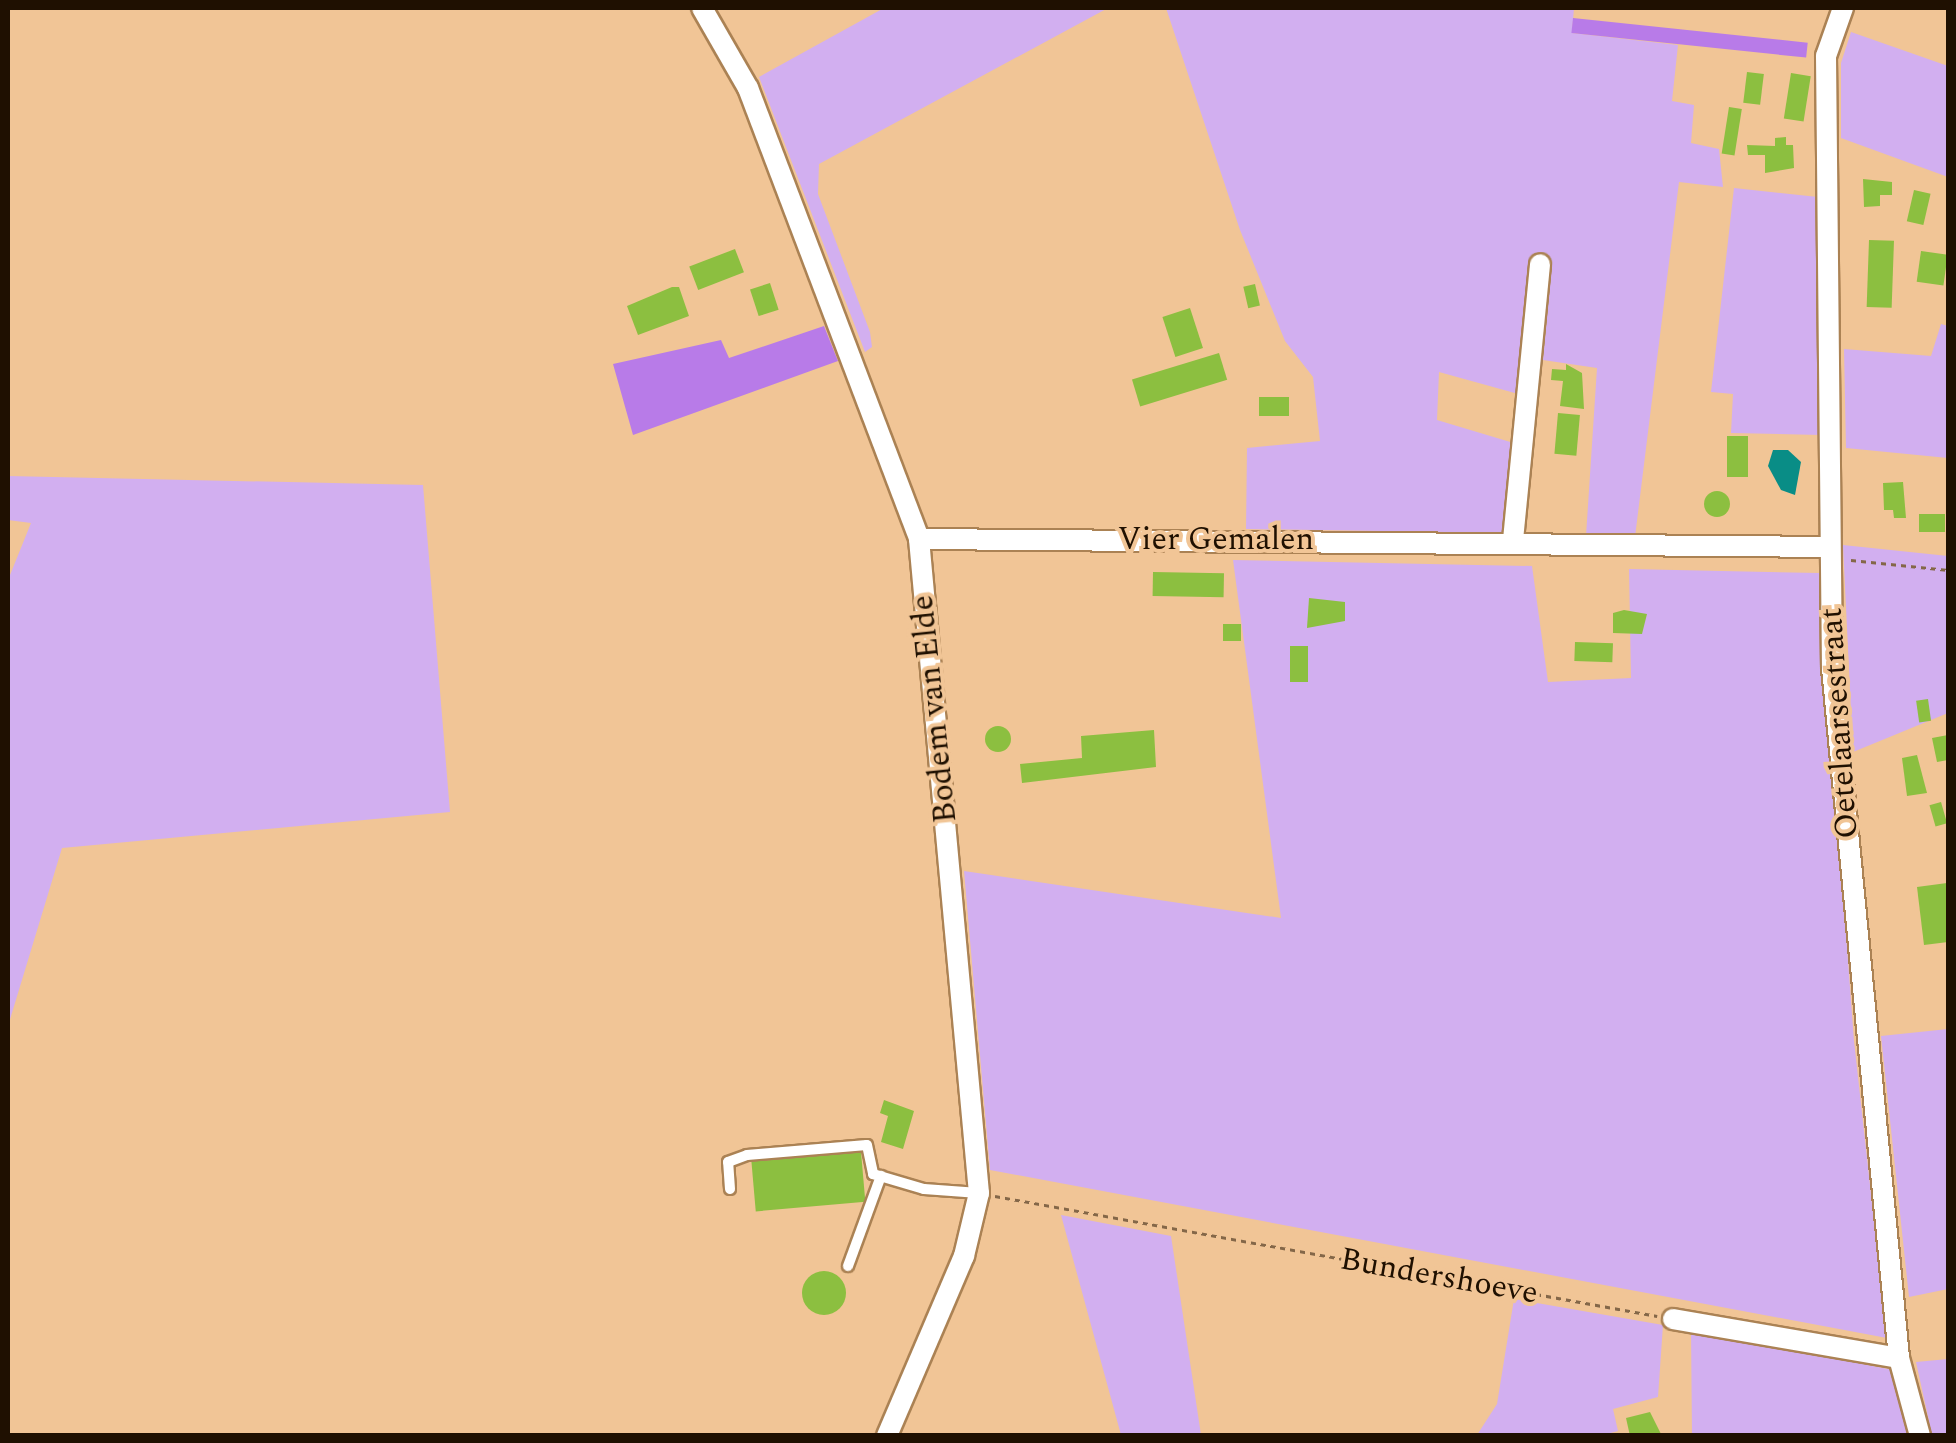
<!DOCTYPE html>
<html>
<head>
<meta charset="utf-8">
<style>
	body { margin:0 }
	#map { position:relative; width:1956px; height:1443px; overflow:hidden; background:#f1c596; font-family:Spectral,serif }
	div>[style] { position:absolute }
	.green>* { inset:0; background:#d2aff0 }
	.forest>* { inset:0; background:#b87be8; transform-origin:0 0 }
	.water>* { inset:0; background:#098d86 }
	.building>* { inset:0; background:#8cbf40; transform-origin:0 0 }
	.round { border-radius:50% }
	.path>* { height:2.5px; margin-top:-1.25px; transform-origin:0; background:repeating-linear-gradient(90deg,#846748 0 5px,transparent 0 10px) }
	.roads { filter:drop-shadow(2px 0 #ab8254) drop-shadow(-2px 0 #ab8254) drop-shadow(0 2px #ab8254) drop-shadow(0 -2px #ab8254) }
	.service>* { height:10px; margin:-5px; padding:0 5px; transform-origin:5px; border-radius:5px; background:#fff }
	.minor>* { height:20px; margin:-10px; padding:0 10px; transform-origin:10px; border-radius:10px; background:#fff }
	span { translate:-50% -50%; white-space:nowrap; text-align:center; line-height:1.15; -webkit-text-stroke:8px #f1c596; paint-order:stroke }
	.street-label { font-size:32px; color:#1f1001 }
	.frame { position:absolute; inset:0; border:10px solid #1f1001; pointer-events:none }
</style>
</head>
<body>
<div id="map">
	<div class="green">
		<div style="clip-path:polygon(884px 8px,1108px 8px,819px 164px,818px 194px,870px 332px,872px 347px,865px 352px,759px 77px)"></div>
		<div style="clip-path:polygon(1166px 8px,1574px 8px,1572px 33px,1678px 45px,1672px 101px,1694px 105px,1691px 143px,1719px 149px,1723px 187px,1679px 182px,1635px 537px,1586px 536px,1597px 368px,1543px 360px,1552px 261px,1537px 258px,1522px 395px,1439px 372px,1437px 420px,1517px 444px,1509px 533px,1246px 529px,1247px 448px,1320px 441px,1313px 377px,1285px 341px,1240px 230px)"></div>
		<div style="clip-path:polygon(1851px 32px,1948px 66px,1948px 177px,1841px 138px,1841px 63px)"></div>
		<div style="clip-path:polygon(1734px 188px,1818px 197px,1821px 435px,1731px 433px,1733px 394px,1711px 392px)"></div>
		<div style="clip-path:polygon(1941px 324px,1948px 326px,1948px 458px,1846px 448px,1844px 349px,1931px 356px)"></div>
		<div style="clip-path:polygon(8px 476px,423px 485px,450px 812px,62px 848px,8px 1026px,8px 580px,31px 523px,8px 520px)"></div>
		<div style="clip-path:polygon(1843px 545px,1948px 556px,1948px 713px,1853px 752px)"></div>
		<div style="clip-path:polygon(1233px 560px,1532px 566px,1548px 682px,1631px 678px,1629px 569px,1819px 573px,1854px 1041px,1887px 1338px,990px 1170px,964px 871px,1281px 918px)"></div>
		<div style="clip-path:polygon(1948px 1029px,1948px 1289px,1909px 1297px,1881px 1036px)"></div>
		<div style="clip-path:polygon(1061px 1215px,1171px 1236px,1201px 1435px,1121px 1435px)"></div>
		<div style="clip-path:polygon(1514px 1299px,1663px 1325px,1658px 1397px,1613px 1409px,1618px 1431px,1603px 1435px,1477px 1435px,1497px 1404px)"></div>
		<div style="clip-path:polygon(1691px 1330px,1893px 1370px,1908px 1435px,1692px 1435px)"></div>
		<div style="clip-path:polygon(1948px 1359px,1948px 1435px,1932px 1435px,1916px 1362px)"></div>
	</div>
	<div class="forest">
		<div style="left:1573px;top:18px;width:236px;height:15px;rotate:6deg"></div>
		<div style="clip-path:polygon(824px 326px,838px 361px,633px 435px,613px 364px,721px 340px,729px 358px)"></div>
	</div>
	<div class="water">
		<div style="clip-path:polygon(1773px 450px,1788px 450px,1801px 462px,1795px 495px,1781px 490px,1768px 466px)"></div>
	</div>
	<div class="building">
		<div style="left:1747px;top:72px;width:17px;height:31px;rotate:7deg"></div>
		<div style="left:1791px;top:73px;width:20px;height:46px;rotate:9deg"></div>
		<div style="left:1729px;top:107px;width:13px;height:47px;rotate:9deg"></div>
		<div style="clip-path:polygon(1786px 137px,1786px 145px,1793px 145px,1794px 168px,1765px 173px,1765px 155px,1748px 155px,1747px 145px,1775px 146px,1775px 138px)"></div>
		<div style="clip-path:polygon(1863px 179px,1892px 182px,1892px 195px,1880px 195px,1880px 206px,1864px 207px)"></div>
		<div style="left:1914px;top:190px;width:17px;height:32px;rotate:13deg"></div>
		<div style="left:1869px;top:240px;width:25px;height:67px;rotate:2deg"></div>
		<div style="left:735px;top:249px;width:25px;height:49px;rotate:69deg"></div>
		<div style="left:1921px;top:251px;width:27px;height:31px;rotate:8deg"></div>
		<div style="left:770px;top:283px;width:28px;height:21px;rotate:72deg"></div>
		<div style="left:1255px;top:284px;width:22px;height:12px;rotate:77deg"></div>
		<div style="clip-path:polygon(672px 287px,679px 287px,689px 316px,638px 335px,627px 306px)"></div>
		<div style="left:1190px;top:308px;width:42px;height:29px;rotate:72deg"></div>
		<div style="left:1219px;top:353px;width:28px;height:91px;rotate:73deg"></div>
		<div style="clip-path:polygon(1566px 364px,1582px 373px,1584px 409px,1560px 406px,1563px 381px,1551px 380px,1552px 369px,1566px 370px)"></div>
		<div style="left:1289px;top:397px;width:19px;height:30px;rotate:90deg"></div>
		<div style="left:1558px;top:413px;width:22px;height:41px;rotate:5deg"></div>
		<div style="left:1727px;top:436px;width:21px;height:41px"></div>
		<div style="clip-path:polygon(1903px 482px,1906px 518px,1894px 518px,1893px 510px,1884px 510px,1883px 483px)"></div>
		<div class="round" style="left:1704px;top:491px;width:26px;height:26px"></div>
		<div style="left:1945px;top:514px;width:18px;height:26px;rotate:90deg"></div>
		<div style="left:1153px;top:572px;width:71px;height:24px;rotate:1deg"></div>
		<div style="clip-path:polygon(1309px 598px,1345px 602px,1345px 621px,1307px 628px)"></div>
		<div style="clip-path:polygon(1624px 610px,1647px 614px,1642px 634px,1613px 633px,1613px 613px)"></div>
		<div style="left:1223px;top:624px;width:18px;height:17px"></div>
		<div style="left:1575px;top:642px;width:38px;height:19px;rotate:2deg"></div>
		<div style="left:1290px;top:646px;width:18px;height:36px"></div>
		<div style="left:1928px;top:699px;width:22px;height:12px;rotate:82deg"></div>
		<div class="round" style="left:985px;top:726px;width:26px;height:26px"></div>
		<div style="clip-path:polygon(1154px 730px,1156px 767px,1022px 783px,1020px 764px,1082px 758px,1081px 736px)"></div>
		<div style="clip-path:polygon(1948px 735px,1948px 760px,1937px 762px,1932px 738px)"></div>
		<div style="clip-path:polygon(1917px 755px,1927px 793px,1907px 796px,1902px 758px)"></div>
		<div style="left:1941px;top:802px;width:22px;height:12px;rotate:74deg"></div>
		<div style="clip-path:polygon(1947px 883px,1948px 942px,1924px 945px,1917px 887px)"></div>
		<div style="clip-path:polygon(884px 1100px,914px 1111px,903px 1149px,881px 1142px,888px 1116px,880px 1113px)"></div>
		<div style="left:861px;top:1152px;width:50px;height:110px;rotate:85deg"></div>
		<div class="round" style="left:802px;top:1271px;width:44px;height:44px"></div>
		<div style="clip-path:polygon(1650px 1412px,1661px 1434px,1630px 1436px,1626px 1418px)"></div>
	</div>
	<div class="path">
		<div style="left:1851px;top:560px;width:98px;rotate:5.9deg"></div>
		<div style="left:995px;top:1196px;width:673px;rotate:10.27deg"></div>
	</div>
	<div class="roads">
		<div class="service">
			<div style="left:730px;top:1189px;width:27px;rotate:-94deg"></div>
			<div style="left:728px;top:1162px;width:20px;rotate:-20deg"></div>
			<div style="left:747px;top:1155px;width:120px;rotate:-4.8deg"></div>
			<div style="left:867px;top:1145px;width:30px;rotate:78deg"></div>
			<div style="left:873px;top:1174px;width:53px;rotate:16.4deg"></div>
			<div style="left:924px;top:1189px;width:55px;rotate:4.2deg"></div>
			<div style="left:848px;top:1266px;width:96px;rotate:-69.9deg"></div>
		</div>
		<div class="minor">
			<div style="left:702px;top:8px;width:92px;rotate:60.1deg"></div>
			<div style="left:748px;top:88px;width:482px;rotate:69.2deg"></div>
			<div style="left:919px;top:539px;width:657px;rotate:84.76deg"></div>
			<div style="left:979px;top:1193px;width:65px;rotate:103.4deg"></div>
			<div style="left:964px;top:1256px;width:196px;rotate:113.2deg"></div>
			<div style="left:1843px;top:8px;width:51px;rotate:109.5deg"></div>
			<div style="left:1826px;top:56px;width:612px;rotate:89.44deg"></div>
			<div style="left:1832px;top:668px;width:693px;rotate:84.45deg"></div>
			<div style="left:1899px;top:1358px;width:81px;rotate:74.9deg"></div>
			<div style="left:919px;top:539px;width:910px;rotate:0.5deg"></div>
			<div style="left:1513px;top:540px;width:277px;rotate:-84.4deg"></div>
			<div style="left:1673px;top:1319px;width:229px;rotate:9.8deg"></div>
		</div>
	</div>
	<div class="street-label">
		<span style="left:1216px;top:540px">Vier Gemalen</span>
		<span style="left:935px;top:709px;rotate:-96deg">Bodem van Elde</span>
		<span style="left:1840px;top:723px;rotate:-94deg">Oetelaarsestraat</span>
		<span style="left:1439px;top:1277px;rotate:10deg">Bundershoeve</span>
	</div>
	<div class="frame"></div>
</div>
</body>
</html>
